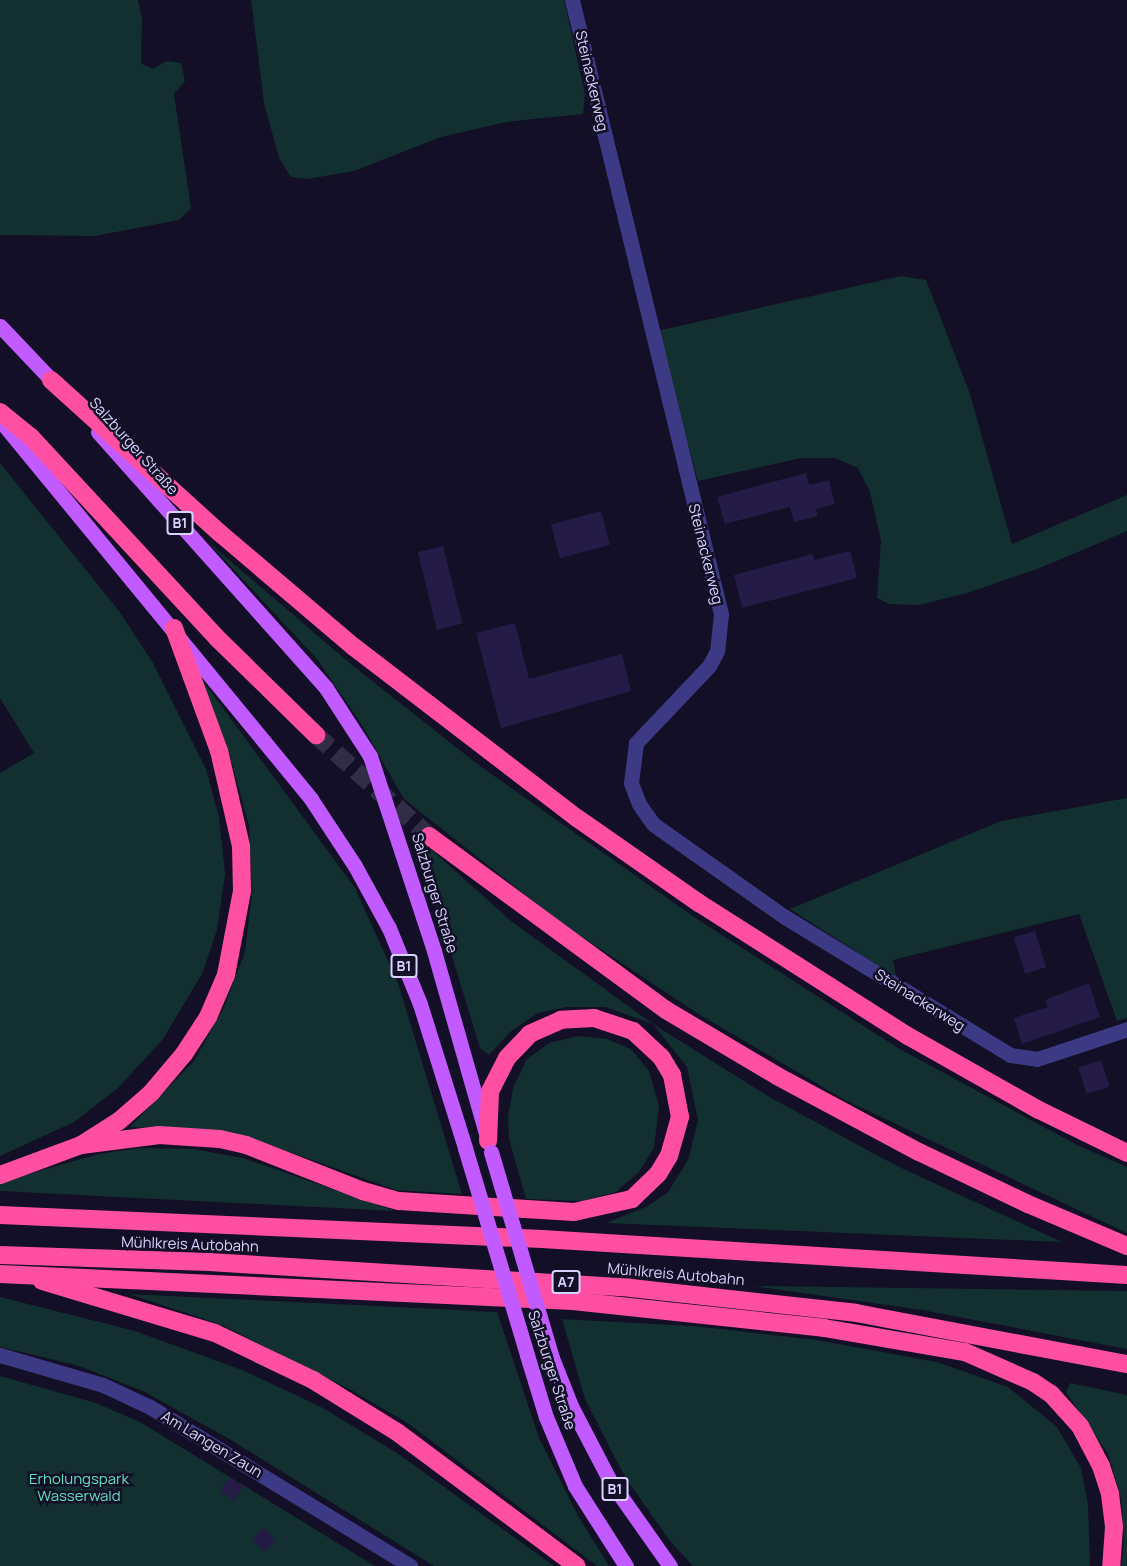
<!DOCTYPE html>
<html>
<head>
<meta charset="utf-8">
<style>
	body { margin:0 }
	#map { position:relative; width:1127px; height:1566px; overflow:hidden; background:#130f26; font-family:Manrope,sans-serif }
	div>[style] { position:absolute }
	.green>* { inset:0; background:#12302f }
	.building>* { inset:0; background:#241b47; transform-origin:0 0 }
	.highway-tunnel>* { height:18px; margin-top:-9px; transform-origin:0; background:repeating-linear-gradient(90deg,#312d47 0 18px,transparent 0 27px) }
	.minor>* { height:15px; margin:-7.5px; padding:0 7.5px; transform-origin:7.5px; border-radius:7.5px; background:#3d3a85 }
	.major>* { height:15px; margin:-7.5px; padding:0 7.5px; transform-origin:7.5px; border-radius:7.5px; background:#c25bff }
	.highway>* { height:18px; margin:-9px; padding:0 9px; transform-origin:9px; border-radius:9px; background:#ff4fa3 }
	.major-bridge>* { height:15px; margin:-7.5px; padding:0 7.5px; transform-origin:7.5px; border-radius:7.5px; background:#c25bff }
	span { translate:-50% -50%; white-space:nowrap; text-align:center; line-height:1.15; -webkit-text-stroke:5px #130f26; paint-order:stroke }
	.shield-label span { padding:2px 4px; background:#130f26; border:2px solid; border-radius:4px; -webkit-text-stroke-width:0 }
	.shield-label { font-size:14px; color:#d9d4ff; font-weight:700 }
	.street-label { font-size:15px; color:#d9d4ff }
	.park-label { font-size:15px; color:#5fe0c0 }
</style>
</head>
<body>
<div id="map">
	<div class="green">
		<div style="clip-path:polygon(0 0,138px 0,142px 18px,141px 63px,153px 69px,167px 61px,181px 63px,185px 81px,174px 94px,191px 208px,179px 220px,95px 236px,0 235px)"></div>
		<div style="clip-path:polygon(251px 0,564px 0,585px 94px,583px 114px,506px 122px,441px 137px,354px 171px,308px 179px,291px 177px,279px 158px,264px 103px)"></div>
		<div style="clip-path:polygon(901px 276px,926px 280px,970px 394px,1012px 544px,1127px 495px,1127px 531px,1040px 568px,967px 593px,919px 605px,889px 604px,877px 598px,881px 541px,870px 492px,858px 468px,835px 458px,801px 458px,698px 481px,657px 331px)"></div>
		<div style="clip-path:polygon(0 463px,119px 611px,153px 663px,206px 769px,219px 817px,225px 874px,217px 930px,202px 974px,163px 1039px,118px 1088px,74px 1122px,0 1156px,0 773px,34px 753px,0 698px)"></div>
		<div style="clip-path:polygon(207px 541px,352px 665px,480px 766px,697px 919px,898px 1048px,1077px 1145px,1127px 1167px,1127px 1233px,845px 1100px,700px 1015px,561px 923px,404px 799px,360px 722px,317px 659px)"></div>
		<div style="clip-path:polygon(193px 667px,355px 888px,398px 983px,462px 1194px,396px 1190px,256px 1140px,203px 1129px,130px 1127px,194px 1061px,224px 1007px,245px 952px,252px 893px,249px 826px,230px 756px)"></div>
		<div style="clip-path:polygon(1127px 798px,1127px 1018px,1117px 1021px,1079px 914px,893px 960px,896px 977px,790px 909px,1001px 821px)"></div>
		<div style="clip-path:polygon(415px 835px,511px 921px,653px 1024px,773px 1099px,897px 1166px,1062px 1242px,606px 1223px,648px 1206px,668px 1192px,688px 1160px,698px 1120px,687px 1067px,653px 1024px,605px 1007px,566px 1007px,538px 1013px,510px 1032px,489px 1055px,480px 1048px)"></div>
		<div style="clip-path:polygon(578px 1036px,607px 1039px,631px 1049px,649px 1071px,659px 1106px,654px 1148px,638px 1173px,616px 1192px,582px 1201px,526px 1199px,509px 1139px,508px 1117px,513px 1088px,526px 1060px,549px 1043px)"></div>
		<div style="clip-path:polygon(139px 1148px,193px 1149px,243px 1158px,395px 1211px,0 1191px,0 1182px,99px 1154px)"></div>
		<div style="clip-path:polygon(753px 1286px,1127px 1291px,1127px 1349px,922px 1310px)"></div>
		<div style="clip-path:polygon(129px 1294px,497px 1312px,539px 1438px,578px 1516px,609px 1566px,597px 1566px,409px 1424px,351px 1390px,222px 1325px)"></div>
		<div style="clip-path:polygon(0 1297px,135px 1331px,242px 1370px,321px 1407px,397px 1453px,554px 1566px,434px 1566px,231px 1440px,143px 1391px,76px 1365px,0 1347px)"></div>
		<div style="clip-path:polygon(562px 1319px,694px 1326px,817px 1340px,937px 1362px,1008px 1387px,1057px 1427px,1081px 1468px,1088px 1505px,1090px 1566px,693px 1566px,670px 1541px,625px 1477px,585px 1399px)"></div>
		<div style="clip-path:polygon(0 1376px,96px 1403px,140px 1422px,375px 1566px,0 1566px)"></div>
		<div style="clip-path:polygon(1070px 1383px,1127px 1395px,1127px 1566px,1121px 1566px,1124px 1540px,1121px 1497px,1108px 1454px,1066px 1392px)"></div>
	</div>
	<div class="building">
		<div style="clip-path:polygon(806px 473px,809px 485px,829px 480px,835px 504px,816px 509px,818px 516px,794px 522px,790px 507px,725px 524px,717px 497px)"></div>
		<div style="left:601px;top:511px;width:35px;height:52px;rotate:75deg"></div>
		<div style="left:443px;top:546px;width:80px;height:26px;rotate:76deg"></div>
		<div style="clip-path:polygon(850px 551px,857px 578px,742px 608px,734px 575px,813px 554px,814px 560px)"></div>
		<div style="clip-path:polygon(515px 623px,529px 679px,622px 654px,631px 691px,501px 728px,476px 633px)"></div>
		<div style="left:1035px;top:931px;width:38px;height:22px;rotate:73deg"></div>
		<div style="clip-path:polygon(1089px 983px,1100px 1017px,1022px 1044px,1014px 1018px,1048px 1007px,1045px 1000px)"></div>
		<div style="left:1101px;top:1060px;width:28px;height:24px;rotate:72deg"></div>
		<div style="left:229px;top:1477px;width:17px;height:17px;rotate:31deg"></div>
		<div style="left:264px;top:1528px;width:18px;height:16px;rotate:49deg"></div>
	</div>
	<div class="highway-tunnel">
		<div style="left:316px;top:735px;width:152px;rotate:41.8deg"></div>
	</div>
	<div class="minor">
		<div style="left:572px;top:0;width:632px;rotate:76.36deg"></div>
		<div style="left:721px;top:614px;width:37px;rotate:96deg"></div>
		<div style="left:717px;top:651px;width:17px;rotate:118deg"></div>
		<div style="left:709px;top:666px;width:106px;rotate:133.5deg"></div>
		<div style="left:636px;top:743px;width:40px;rotate:97.1deg"></div>
		<div style="left:631px;top:783px;width:22px;rotate:69deg"></div>
		<div style="left:639px;top:804px;width:24px;rotate:55deg"></div>
		<div style="left:653px;top:824px;width:161px;rotate:35.2deg"></div>
		<div style="left:785px;top:917px;width:264px;rotate:31.5deg"></div>
		<div style="left:1010px;top:1055px;width:27px;rotate:8deg"></div>
		<div style="left:1037px;top:1059px;width:95px;rotate:-18.4deg"></div>
		<div style="left:0;top:1355px;width:107px;rotate:16.2deg"></div>
		<div style="left:103px;top:1385px;width:52px;rotate:25.1deg"></div>
		<div style="left:150px;top:1407px;width:305px;rotate:31.4deg"></div>
	</div>
	<div class="major">
		<div style="left:0;top:326px;width:84px;rotate:46.4deg"></div>
		<div style="left:0;top:420px;width:490px;rotate:50.6deg"></div>
		<div style="left:311px;top:799px;width:80px;rotate:56.7deg"></div>
		<div style="left:355px;top:866px;width:71px;rotate:61.3deg"></div>
		<div style="left:389px;top:928px;width:82px;rotate:67.8deg"></div>
		<div style="left:420px;top:1004px;width:151px;rotate:72.6deg"></div>
		<div style="left:98px;top:432px;width:343px;rotate:48.3deg"></div>
		<div style="left:326px;top:688px;width:81px;rotate:57.1deg"></div>
		<div style="left:370px;top:756px;width:205px;rotate:71.8deg"></div>
		<div style="left:434px;top:951px;width:189px;rotate:74.1deg"></div>
		<div style="left:527px;top:1355px;width:65px;rotate:73deg"></div>
		<div style="left:546px;top:1417px;width:75px;rotate:67.2deg"></div>
		<div style="left:575px;top:1486px;width:95px;rotate:57.5deg"></div>
		<div style="left:552px;top:1358px;width:52px;rotate:68.4deg"></div>
		<div style="left:571px;top:1406px;width:85px;rotate:62.5deg"></div>
		<div style="left:610px;top:1481px;width:104px;rotate:54.8deg"></div>
	</div>
	<div class="highway">
		<div style="left:51px;top:380px;width:229px;rotate:42.2deg"></div>
		<div style="left:221px;top:534px;width:175px;rotate:40.4deg"></div>
		<div style="left:354px;top:647px;width:281px;rotate:37.5deg"></div>
		<div style="left:577px;top:818px;width:149px;rotate:34.9deg"></div>
		<div style="left:699px;top:903px;width:248px;rotate:32.5deg"></div>
		<div style="left:908px;top:1036px;width:150px;rotate:29.5deg"></div>
		<div style="left:1039px;top:1110px;width:98px;rotate:26deg"></div>
		<div style="left:0;top:412px;width:40px;rotate:39deg"></div>
		<div style="left:31px;top:437px;width:274px;rotate:47.2deg"></div>
		<div style="left:217px;top:638px;width:139px;rotate:44.4deg"></div>
		<div style="left:429px;top:836px;width:294px;rotate:36.3deg"></div>
		<div style="left:666px;top:1010px;width:129px;rotate:30.7deg"></div>
		<div style="left:777px;top:1076px;width:161px;rotate:28.2deg"></div>
		<div style="left:919px;top:1152px;width:121px;rotate:25.5deg"></div>
		<div style="left:1028px;top:1204px;width:108px;rotate:23deg"></div>
		<div style="left:81px;top:1145px;width:79px;rotate:-7.3deg"></div>
		<div style="left:159px;top:1135px;width:61px;rotate:3.8deg"></div>
		<div style="left:220px;top:1139px;width:27px;rotate:13deg"></div>
		<div style="left:246px;top:1145px;width:126px;rotate:21.5deg"></div>
		<div style="left:363px;top:1191px;width:37px;rotate:16deg"></div>
		<div style="left:399px;top:1201px;width:175px;rotate:3.6deg"></div>
		<div style="left:574px;top:1212px;width:59px;rotate:-12.6deg"></div>
		<div style="left:632px;top:1199px;width:36px;rotate:-44deg"></div>
		<div style="left:658px;top:1174px;width:21px;rotate:-59deg"></div>
		<div style="left:669px;top:1156px;width:41px;rotate:-74.2deg"></div>
		<div style="left:680px;top:1117px;width:43px;rotate:-100.8deg"></div>
		<div style="left:672px;top:1075px;width:21px;rotate:-121deg"></div>
		<div style="left:661px;top:1057px;width:38px;rotate:-137deg"></div>
		<div style="left:633px;top:1031px;width:41px;rotate:-161.6deg"></div>
		<div style="left:594px;top:1018px;width:33px;rotate:177deg"></div>
		<div style="left:561px;top:1020px;width:34px;rotate:156deg"></div>
		<div style="left:530px;top:1034px;width:33px;rotate:134deg"></div>
		<div style="left:507px;top:1058px;width:38px;rotate:117deg"></div>
		<div style="left:490px;top:1092px;width:49px;rotate:92.3deg"></div>
		<div style="left:0;top:1175px;width:86px;rotate:-20.3deg"></div>
		<div style="left:81px;top:1145px;width:45px;rotate:-32.3deg"></div>
		<div style="left:119px;top:1121px;width:43px;rotate:-41.2deg"></div>
		<div style="left:151px;top:1093px;width:51px;rotate:-49.8deg"></div>
		<div style="left:184px;top:1054px;width:44px;rotate:-57deg"></div>
		<div style="left:208px;top:1017px;width:46px;rotate:-66.8deg"></div>
		<div style="left:226px;top:975px;width:86px;rotate:-79.2deg"></div>
		<div style="left:242px;top:891px;width:45px;rotate:-91.3deg"></div>
		<div style="left:241px;top:846px;width:98px;rotate:-103deg"></div>
		<div style="left:219px;top:751px;width:131px;rotate:-110.1deg"></div>
		<div style="left:0;top:1215px;width:543px;rotate:2.54deg"></div>
		<div style="left:542px;top:1239px;width:586px;rotate:3.52deg"></div>
		<div style="left:0;top:1255px;width:209px;rotate:1.9deg"></div>
		<div style="left:209px;top:1262px;width:423px;rotate:3.5deg"></div>
		<div style="left:631px;top:1288px;width:226px;rotate:6.3deg"></div>
		<div style="left:856px;top:1313px;width:276px;rotate:10.7deg"></div>
		<div style="left:0;top:1274px;width:574px;rotate:2.7deg"></div>
		<div style="left:573px;top:1301px;width:252px;rotate:6.1deg"></div>
		<div style="left:824px;top:1328px;width:143px;rotate:9.7deg"></div>
		<div style="left:965px;top:1352px;width:74px;rotate:23.8deg"></div>
		<div style="left:1033px;top:1382px;width:22px;rotate:34deg"></div>
		<div style="left:1051px;top:1394px;width:43px;rotate:47.8deg"></div>
		<div style="left:1080px;top:1426px;width:45px;rotate:62.3deg"></div>
		<div style="left:1101px;top:1466px;width:29px;rotate:72deg"></div>
		<div style="left:1110px;top:1494px;width:33px;rotate:83deg"></div>
		<div style="left:1114px;top:1527px;width:39px;rotate:94deg"></div>
		<div style="left:42px;top:1281px;width:181px;rotate:16.7deg"></div>
		<div style="left:215px;top:1333px;width:109px;rotate:25.6deg"></div>
		<div style="left:313px;top:1380px;width:99px;rotate:31.8deg"></div>
		<div style="left:397px;top:1432px;width:224px;rotate:36.7deg"></div>
	</div>
	<div class="major-bridge">
		<div style="left:465px;top:1148px;width:216px;rotate:73.3deg"></div>
		<div style="left:491px;top:1152px;width:215px;rotate:73.5deg"></div>
	</div>
	<div class="shield-label">
		<span style="left:180px;top:523px">B1</span>
		<span style="left:404px;top:966px">B1</span>
		<span style="left:566px;top:1282px">A7</span>
		<span style="left:615px;top:1489px">B1</span>
	</div>
	<div class="street-label">
		<span style="left:592px;top:81px;rotate:77deg">Steinackerweg</span>
		<span style="left:134px;top:446px;rotate:48deg">Salzburger Straße</span>
		<span style="left:706px;top:554px;rotate:76deg">Steinackerweg</span>
		<span style="left:435px;top:893px;rotate:73deg">Salzburger Straße</span>
		<span style="left:920px;top:1000px;rotate:32deg">Steinackerweg</span>
		<span style="left:190px;top:1244px;rotate:2deg">Mühlkreis Autobahn</span>
		<span style="left:676px;top:1274px;rotate:5deg">Mühlkreis Autobahn</span>
		<span style="left:552px;top:1370px;rotate:72deg">Salzburger Straße</span>
		<span style="left:212px;top:1444px;rotate:31deg">Am Langen Zaun</span>
	</div>
	<div class="park-label">
		<span style="left:79px;top:1487px">Erholungspark<br>Wasserwald</span>
	</div>
</div>
</body>
</html>
